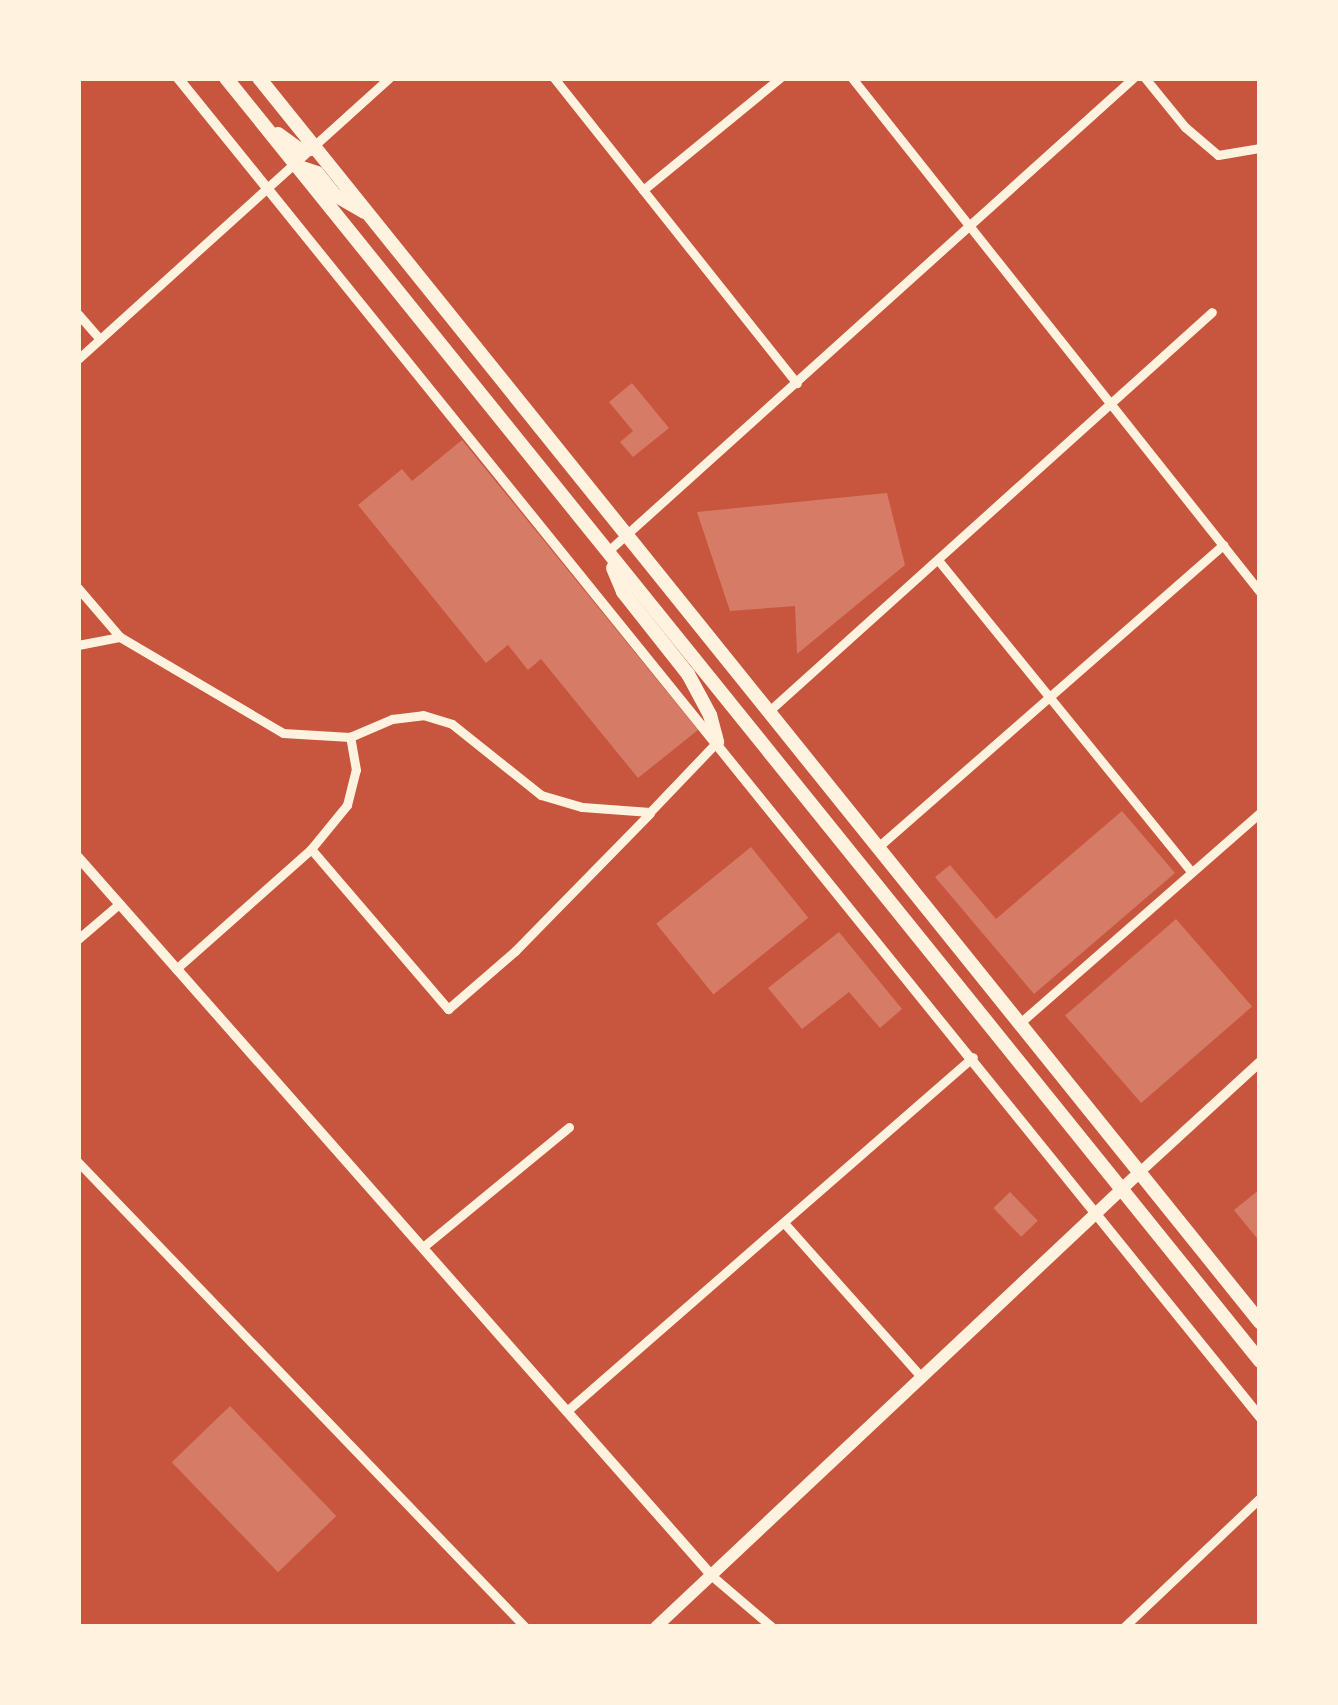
<!DOCTYPE html>
<html>
<head>
<meta charset="utf-8">
<style>
	body { margin:0 }
	#map { position:relative; width:1338px; height:1705px; overflow:hidden; background:#c8553d; font-family:"Space Grotesk",sans-serif }
	div>[style] { position:absolute }
	.building>* { inset:0; background:#d67c66; transform-origin:0 0 }
	.minor>* { height:9px; margin:-4.5px; padding:0 4.5px; transform-origin:4.5px; border-radius:4.5px; background:#fff3e0 }
	.tertiary>* { height:10px; margin:-5px; padding:0 5px; transform-origin:5px; border-radius:5px; background:#fff3e0 }
	.secondary>* { height:12px; margin:-6px; padding:0 6px; transform-origin:6px; border-radius:6px; background:#fff3e0 }
	.trunk>* { height:14px; margin:-7px; padding:0 7px; transform-origin:7px; border-radius:7px; background:#fff3e0 }
	span { translate:-50% -50%; white-space:nowrap; text-align:center; line-height:1.15; -webkit-text-stroke:9px #fff3e0; paint-order:stroke }
	.frame { position:absolute; inset:0; border:81px solid #fff3e0; pointer-events:none }
</style>
</head>
<body>
<div id="map">
	<div class="building">
		<div style="clip-path:polygon(632px 383px,669px 428px,633px 457px,620px 442px,633px 431px,609px 402px)"></div>
		<div style="clip-path:polygon(462px 440px,698px 730px,638px 778px,541px 659px,528px 670px,508px 645px,486px 663px,358px 505px,402px 469px,412px 481px)"></div>
		<div style="clip-path:polygon(887px 493px,905px 565px,797px 654px,795px 606px,730px 611px,697px 512px)"></div>
		<div style="clip-path:polygon(1122px 811px,1175px 873px,1034px 994px,935px 877px,950px 865px,996px 919px)"></div>
		<div style="left:751px;top:847px;width:91px;height:122px;rotate:51deg"></div>
		<div style="left:1176px;top:919px;width:116px;height:147px;rotate:49deg"></div>
		<div style="clip-path:polygon(839px 932px,902px 1009px,880px 1028px,849px 992px,802px 1029px,768px 988px)"></div>
		<div style="clip-path:polygon(1260px 1189px,1260px 1242px,1234px 1210px)"></div>
		<div style="left:1010px;top:1192px;width:40px;height:23px;rotate:46deg"></div>
		<div style="left:230px;top:1406px;width:153px;height:81px;rotate:46deg"></div>
	</div>
	<div class="minor">
		<div style="left:554px;top:78px;width:390px;rotate:51.5deg"></div>
		<div style="left:852px;top:78px;width:656px;rotate:51.56deg"></div>
		<div style="left:1145px;top:78px;width:63px;rotate:50.8deg"></div>
		<div style="left:1185px;top:127px;width:43px;rotate:40.3deg"></div>
		<div style="left:1218px;top:155px;width:43px;rotate:-9.5deg"></div>
		<div style="left:643px;top:190px;width:177px;rotate:-39.3deg"></div>
		<div style="left:78px;top:314px;width:33px;rotate:49deg"></div>
		<div style="left:78px;top:359px;width:419px;rotate:-42.1deg"></div>
		<div style="left:607px;top:552px;width:708px;rotate:-42.02deg"></div>
		<div style="left:938px;top:560px;width:402px;rotate:50.9deg"></div>
		<div style="left:78px;top:588px;width:65px;rotate:49.4deg"></div>
		<div style="left:120px;top:637px;width:189px;rotate:30.5deg"></div>
		<div style="left:283px;top:733px;width:67px;rotate:3.4deg"></div>
		<div style="left:350px;top:737px;width:46px;rotate:-23.2deg"></div>
		<div style="left:392px;top:719px;width:31px;rotate:-7deg"></div>
		<div style="left:423px;top:715px;width:30px;rotate:17deg"></div>
		<div style="left:452px;top:724px;width:114px;rotate:38.6deg"></div>
		<div style="left:541px;top:795px;width:43px;rotate:16.3deg"></div>
		<div style="left:582px;top:807px;width:68px;rotate:4.2deg"></div>
		<div style="left:650px;top:812px;width:97px;rotate:-46.3deg"></div>
		<div style="left:78px;top:645px;width:43px;rotate:-10.8deg"></div>
		<div style="left:769px;top:711px;width:596px;rotate:-42.01deg"></div>
		<div style="left:878px;top:847px;width:459px;rotate:-41.2deg"></div>
		<div style="left:311px;top:849px;width:211px;rotate:49.4deg"></div>
		<div style="left:448px;top:1009px;width:89px;rotate:-40.9deg"></div>
		<div style="left:515px;top:951px;width:193px;rotate:-45.6deg"></div>
		<div style="left:78px;top:939px;width:54px;rotate:-40.5deg"></div>
		<div style="left:176px;top:969px;width:181px;rotate:-41.6deg"></div>
		<div style="left:311px;top:849px;width:57px;rotate:-50.7deg"></div>
		<div style="left:347px;top:805px;width:36px;rotate:-76deg"></div>
		<div style="left:356px;top:770px;width:34px;rotate:-100deg"></div>
		<div style="left:1021px;top:1022px;width:317px;rotate:-41.2deg"></div>
		<div style="left:78px;top:1162px;width:645px;rotate:46.13deg"></div>
		<div style="left:785px;top:1224px;width:206px;rotate:48.3deg"></div>
		<div style="left:423px;top:1247px;width:189px;rotate:-39.4deg"></div>
		<div style="left:568px;top:1410px;width:537px;rotate:-41.08deg"></div>
		<div style="left:712px;top:1576px;width:79px;rotate:40.4deg"></div>
		<div style="left:1124px;top:1627px;width:187px;rotate:-43.5deg"></div>
	</div>
	<div class="tertiary">
		<div style="left:178px;top:78px;width:1722px;rotate:51.06deg"></div>
		<div style="left:78px;top:857px;width:959px;rotate:48.59deg"></div>
		<div style="left:1140px;top:1172px;width:163px;rotate:-42.5deg"></div>
	</div>
	<div class="secondary">
		<div style="left:656px;top:1627px;width:664px;rotate:-43.23deg"></div>
	</div>
	<div class="trunk">
		<div style="left:226px;top:78px;width:1648px;rotate:51.13deg"></div>
		<div style="left:259px;top:78px;width:1597px;rotate:51.18deg"></div>
		<div style="left:278px;top:134px;width:26px;rotate:36deg"></div>
		<div style="left:299px;top:149px;width:17px"></div>
		<div style="left:296px;top:166px;width:22px;rotate:18deg"></div>
		<div style="left:317px;top:173px;width:28px;rotate:51deg"></div>
		<div style="left:335px;top:195px;width:34px;rotate:30deg"></div>
		<div style="left:613px;top:568px;width:26px;rotate:67deg"></div>
		<div style="left:623px;top:592px;width:105px;rotate:51.6deg"></div>
		<div style="left:688px;top:674px;width:47px;rotate:61.8deg"></div>
		<div style="left:710px;top:715px;width:28px;rotate:75deg"></div>
	</div>
	<div class="frame"></div>
</div>
</body>
</html>
